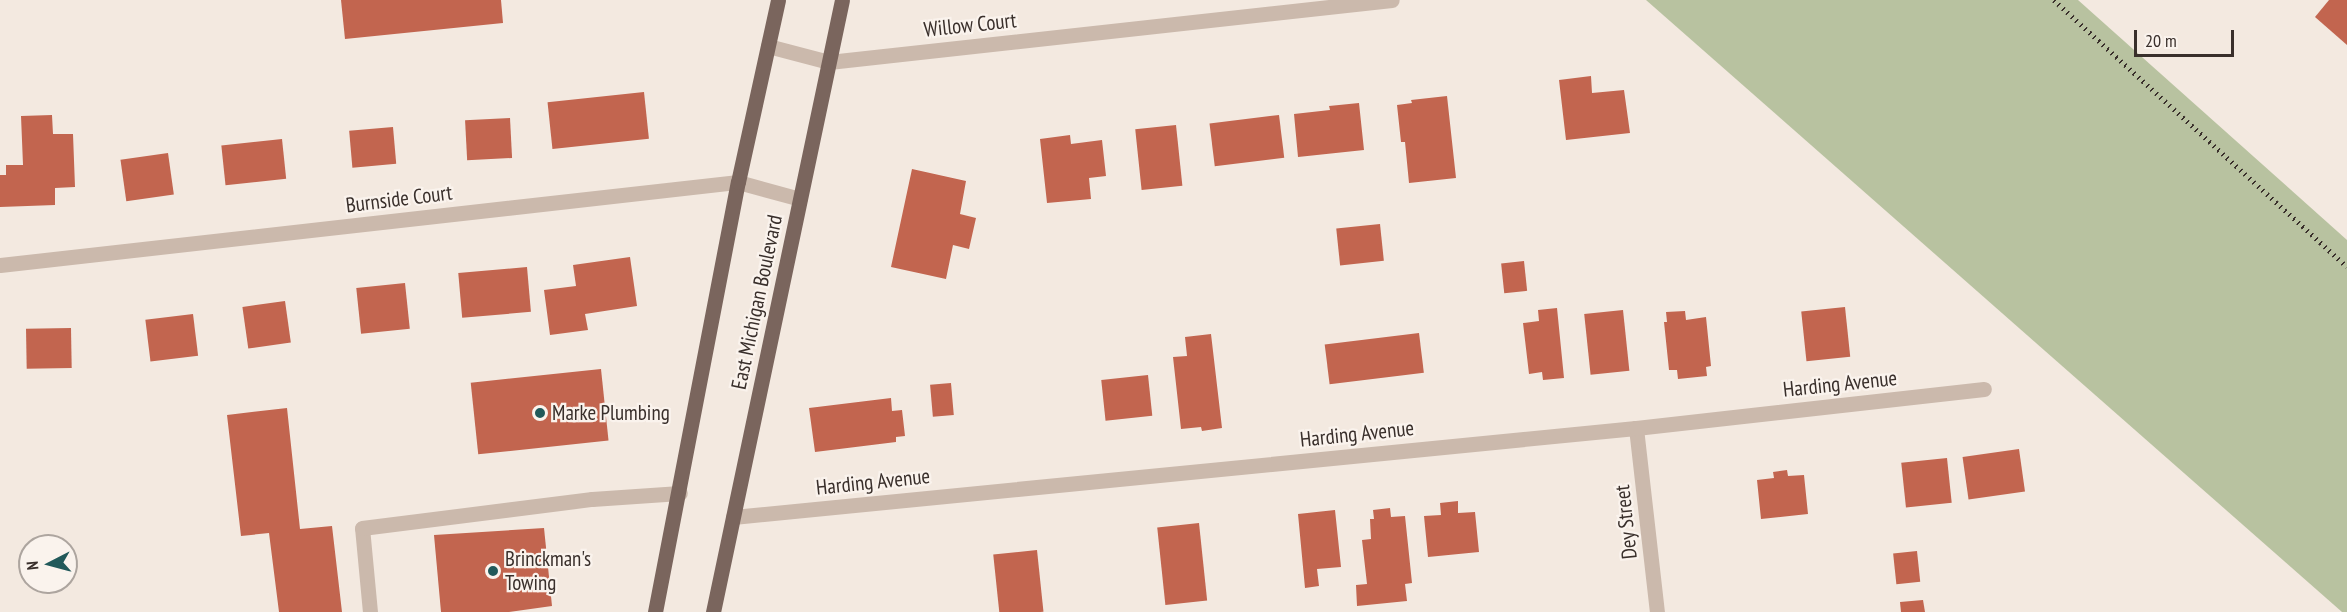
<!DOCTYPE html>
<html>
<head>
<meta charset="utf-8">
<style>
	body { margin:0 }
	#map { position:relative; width:2347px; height:612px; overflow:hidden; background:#f3e9e0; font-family:"PT Sans Narrow",sans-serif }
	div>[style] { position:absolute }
	.green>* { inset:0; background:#b8c2a0 }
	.building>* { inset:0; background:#c2654f; transform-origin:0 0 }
	.service>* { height:15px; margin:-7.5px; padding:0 7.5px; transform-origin:7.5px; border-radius:7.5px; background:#cbb9ac }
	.minor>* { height:15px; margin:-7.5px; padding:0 7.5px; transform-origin:7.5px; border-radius:7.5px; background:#cbb9ac }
	.primary>* { height:15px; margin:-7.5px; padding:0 7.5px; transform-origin:7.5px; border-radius:7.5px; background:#7a655d }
	.rail>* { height:4.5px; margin-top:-2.25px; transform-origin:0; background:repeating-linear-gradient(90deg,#392f2b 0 1.5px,transparent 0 6px) }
	.dots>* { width:16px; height:16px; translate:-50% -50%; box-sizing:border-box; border:3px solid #faf3ed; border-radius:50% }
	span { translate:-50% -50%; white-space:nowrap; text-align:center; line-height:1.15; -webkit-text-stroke:4.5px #faf3ed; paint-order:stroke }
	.street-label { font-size:21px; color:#392f2b }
	.poi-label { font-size:21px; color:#392f2b }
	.left { translate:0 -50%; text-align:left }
	.north { position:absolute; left:18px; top:534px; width:60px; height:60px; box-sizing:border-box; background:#faf3ed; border:2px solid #ada59f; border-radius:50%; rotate:264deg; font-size:16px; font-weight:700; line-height:24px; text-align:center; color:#392f2b }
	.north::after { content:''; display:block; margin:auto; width:21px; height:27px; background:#21595a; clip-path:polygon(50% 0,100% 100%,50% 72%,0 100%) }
	.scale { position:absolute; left:2134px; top:30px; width:100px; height:27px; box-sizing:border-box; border:3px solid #392f2b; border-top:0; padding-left:8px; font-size:18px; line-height:21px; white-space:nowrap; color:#392f2b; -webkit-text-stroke:4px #faf3ed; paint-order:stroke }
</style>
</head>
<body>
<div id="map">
	<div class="green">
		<div style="clip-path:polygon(1646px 0,2078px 0,2347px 240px,2347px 612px,2342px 612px)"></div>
	</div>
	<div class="building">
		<div style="clip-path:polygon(341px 0,501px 0,503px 23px,345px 39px)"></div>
		<div style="clip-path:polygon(2329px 0,2347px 0,2347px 45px,2315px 17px)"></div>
		<div style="clip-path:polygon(1591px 76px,1592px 93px,1624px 90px,1630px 133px,1566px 140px,1559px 80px)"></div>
		<div style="left:644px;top:92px;width:47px;height:97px;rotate:84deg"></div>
		<div style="clip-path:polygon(1447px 96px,1456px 178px,1409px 183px,1405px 142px,1401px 142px,1397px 105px,1412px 103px,1411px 100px)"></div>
		<div style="clip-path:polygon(1359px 103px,1364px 150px,1298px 157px,1294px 114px,1330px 110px,1329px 106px)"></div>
		<div style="clip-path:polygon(52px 115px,53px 134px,73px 134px,75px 187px,55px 188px,55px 205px,0 207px,0 175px,6px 175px,6px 165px,23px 165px,21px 116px)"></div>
		<div style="left:1279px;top:115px;width:43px;height:70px;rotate:83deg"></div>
		<div style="left:510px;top:118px;width:40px;height:45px;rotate:87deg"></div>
		<div style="left:1176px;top:125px;width:61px;height:41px;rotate:84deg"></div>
		<div style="left:393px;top:127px;width:37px;height:44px;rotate:85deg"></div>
		<div style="clip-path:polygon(1070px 135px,1071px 144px,1102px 140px,1106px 176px,1089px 178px,1091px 199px,1047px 203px,1040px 139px)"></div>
		<div style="left:282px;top:139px;width:40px;height:61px;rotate:84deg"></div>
		<div style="left:168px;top:153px;width:42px;height:48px;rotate:82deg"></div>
		<div style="clip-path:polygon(912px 169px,966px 181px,960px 214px,976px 218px,969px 249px,953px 245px,946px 279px,891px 267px)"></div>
		<div style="left:1380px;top:224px;width:37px;height:44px;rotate:84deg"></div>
		<div style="clip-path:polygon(630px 257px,637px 306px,585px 314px,588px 330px,550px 335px,544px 290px,576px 286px,573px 265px)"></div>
		<div style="left:1524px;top:261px;width:30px;height:23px;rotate:84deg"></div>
		<div style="left:527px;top:267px;width:45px;height:69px;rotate:85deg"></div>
		<div style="left:405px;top:283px;width:46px;height:49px;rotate:84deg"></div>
		<div style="left:285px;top:301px;width:42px;height:43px;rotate:82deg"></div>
		<div style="left:1845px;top:307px;width:50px;height:44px;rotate:84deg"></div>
		<div style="clip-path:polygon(1557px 308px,1564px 378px,1543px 380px,1542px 372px,1529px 374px,1523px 323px,1539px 321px,1538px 310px)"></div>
		<div style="left:1623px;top:310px;width:61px;height:39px;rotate:84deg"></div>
		<div style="clip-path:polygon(1685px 311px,1686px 320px,1706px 317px,1711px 366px,1706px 367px,1707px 376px,1678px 379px,1677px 370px,1669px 370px,1664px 322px,1667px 322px,1666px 312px)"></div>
		<div style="left:193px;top:314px;width:42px;height:48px;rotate:83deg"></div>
		<div style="left:71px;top:328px;width:40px;height:45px;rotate:89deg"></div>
		<div style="left:1419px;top:333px;width:40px;height:95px;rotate:83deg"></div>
		<div style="clip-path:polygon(1211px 334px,1222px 428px,1202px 431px,1201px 427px,1181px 429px,1173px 357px,1187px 356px,1185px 337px)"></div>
		<div style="left:601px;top:369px;width:72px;height:131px;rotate:84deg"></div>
		<div style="left:1148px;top:375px;width:41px;height:47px;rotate:84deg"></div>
		<div style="left:951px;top:383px;width:32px;height:21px;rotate:85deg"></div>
		<div style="clip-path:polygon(891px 398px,892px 411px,902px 410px,905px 436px,896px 437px,896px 442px,815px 452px,809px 408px)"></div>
		<div style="clip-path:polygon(287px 408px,300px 529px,332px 526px,342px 612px,279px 612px,269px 533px,241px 536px,227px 415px)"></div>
		<div style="left:2019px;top:449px;width:43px;height:57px;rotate:82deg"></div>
		<div style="left:1947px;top:458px;width:45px;height:46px;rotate:84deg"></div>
		<div style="clip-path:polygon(1787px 470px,1788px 476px,1804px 475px,1808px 514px,1761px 519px,1757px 480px,1774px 478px,1773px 472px)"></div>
		<div style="clip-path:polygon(1458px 501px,1458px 513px,1475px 512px,1479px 552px,1428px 557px,1424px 516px,1441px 515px,1440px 503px)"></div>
		<div style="clip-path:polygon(1390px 508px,1391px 517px,1405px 516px,1412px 583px,1405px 584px,1407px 601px,1357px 606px,1356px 585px,1367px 584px,1362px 540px,1371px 539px,1370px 519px,1374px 519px,1373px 510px)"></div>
		<div style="clip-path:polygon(1335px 510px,1341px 567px,1317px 569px,1319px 586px,1305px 588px,1298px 514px)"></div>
		<div style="left:1199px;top:523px;width:78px;height:42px;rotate:84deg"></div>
		<div style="clip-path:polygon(544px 528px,552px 606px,509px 612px,441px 612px,434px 535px)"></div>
		<div style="left:1037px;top:550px;width:62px;height:44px;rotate:84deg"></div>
		<div style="left:1917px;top:551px;width:31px;height:24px;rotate:84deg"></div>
		<div style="clip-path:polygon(1923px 600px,1925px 612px,1901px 612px,1900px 602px)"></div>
	</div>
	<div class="service">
		<div style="left:370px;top:612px;width:84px;rotate:-95.4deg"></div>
		<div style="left:362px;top:528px;width:232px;rotate:-7.2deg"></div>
		<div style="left:592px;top:499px;width:88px;rotate:-3.9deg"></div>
	</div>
	<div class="minor">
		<div style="left:768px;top:46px;width:63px;rotate:14.7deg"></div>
		<div style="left:829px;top:62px;width:566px;rotate:-6.28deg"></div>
		<div style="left:0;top:265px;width:743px;rotate:-6.42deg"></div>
		<div style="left:738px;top:182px;width:64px;rotate:15.3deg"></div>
		<div style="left:1636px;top:428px;width:185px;rotate:83.5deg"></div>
		<div style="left:733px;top:517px;width:907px;rotate:-5.63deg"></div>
		<div style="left:1636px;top:428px;width:350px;rotate:-6.4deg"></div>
	</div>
	<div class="primary">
		<div style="left:655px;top:612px;width:438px;rotate:-79.1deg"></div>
		<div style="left:738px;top:182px;width:186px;rotate:-77.6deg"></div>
		<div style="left:713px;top:612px;width:625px;rotate:-78.1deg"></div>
	</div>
	<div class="rail">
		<div style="left:2054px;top:0;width:396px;rotate:42.3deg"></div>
	</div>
	<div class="dots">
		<div style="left:540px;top:413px;background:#21595a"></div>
		<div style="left:493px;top:571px;background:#21595a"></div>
	</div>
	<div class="street-label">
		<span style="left:970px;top:25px;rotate:-6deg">Willow Court</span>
		<span style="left:399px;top:199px;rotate:-7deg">Burnside Court</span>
		<span style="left:757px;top:302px;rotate:-78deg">East Michigan Boulevard</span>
		<span style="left:1840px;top:384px;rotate:-6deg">Harding Avenue</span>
		<span style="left:1357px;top:434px;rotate:-6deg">Harding Avenue</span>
		<span style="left:873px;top:482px;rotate:-6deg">Harding Avenue</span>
		<span style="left:1626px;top:522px;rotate:-96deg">Dey Street</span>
	</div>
	<div class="poi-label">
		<span class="left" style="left:552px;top:413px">Marke Plumbing</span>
		<span class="left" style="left:505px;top:571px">Brinckman's<br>Towing</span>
	</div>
	<div class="north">N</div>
	<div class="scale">20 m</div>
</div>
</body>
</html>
